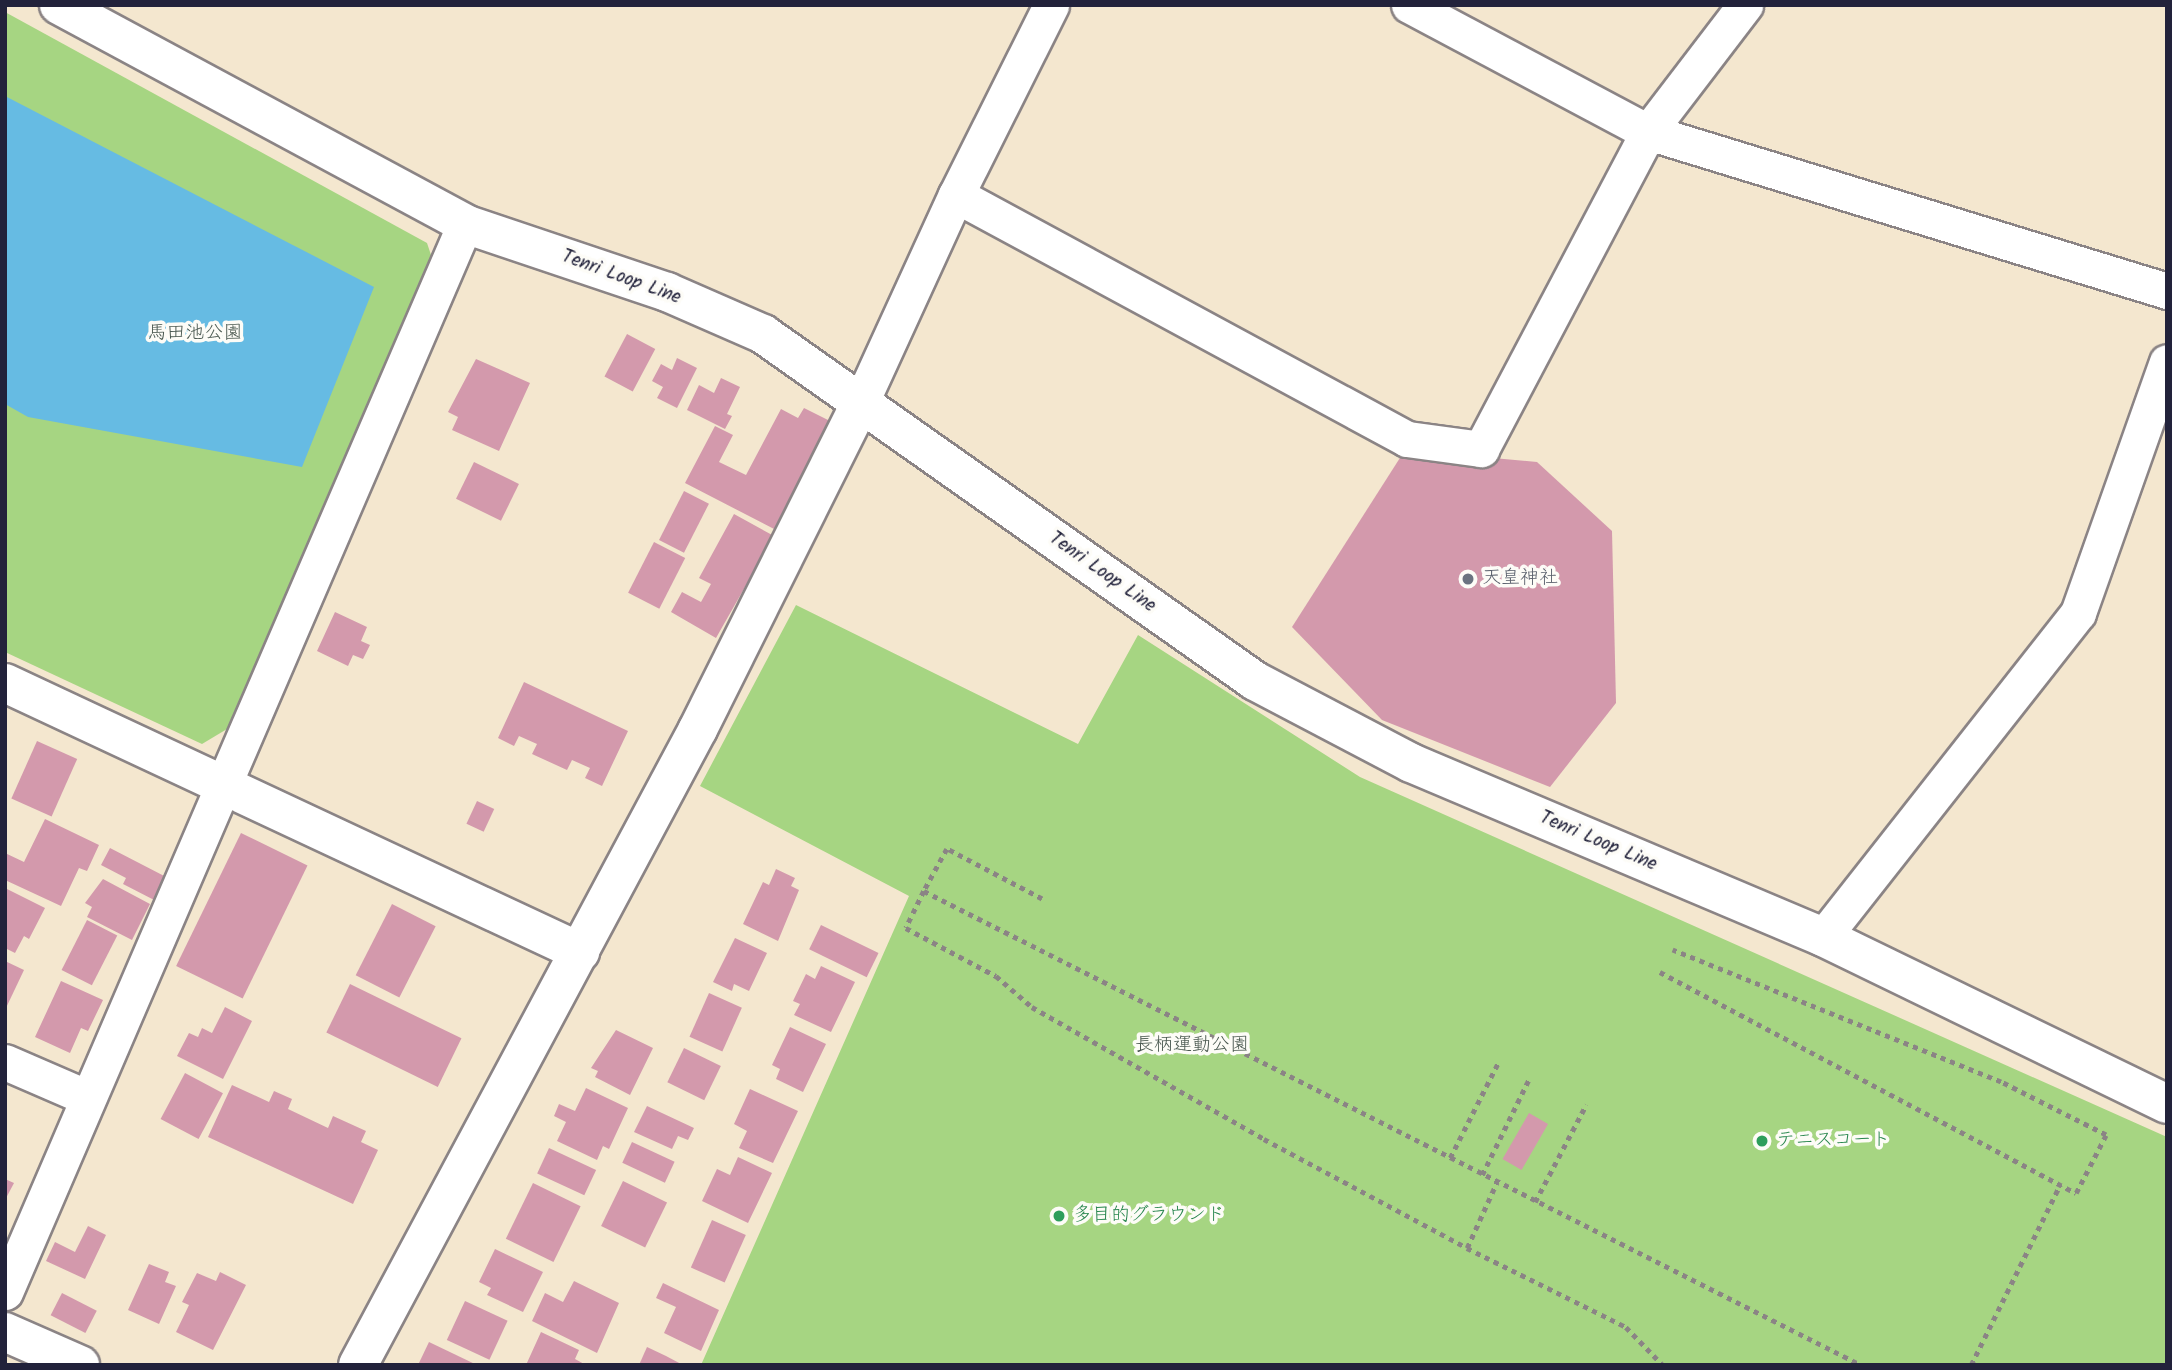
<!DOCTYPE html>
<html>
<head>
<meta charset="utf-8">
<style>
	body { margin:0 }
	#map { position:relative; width:2172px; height:1370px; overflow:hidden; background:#f4e7cf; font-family:Kalam,"Klee One",sans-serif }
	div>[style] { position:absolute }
	.green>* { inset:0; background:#a6d582 }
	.water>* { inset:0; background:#66bbe3 }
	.building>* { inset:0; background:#d399ac; transform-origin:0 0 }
	.path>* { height:4.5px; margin-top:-2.25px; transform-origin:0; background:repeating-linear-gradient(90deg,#8b8485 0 5px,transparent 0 10px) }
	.roads { filter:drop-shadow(2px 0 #8b8485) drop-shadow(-2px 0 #8b8485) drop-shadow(0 2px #8b8485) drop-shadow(0 -2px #8b8485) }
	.street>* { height:35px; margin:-17.5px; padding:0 17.5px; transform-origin:17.5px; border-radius:17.5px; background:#fff }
	.secondary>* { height:38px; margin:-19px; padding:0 19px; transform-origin:19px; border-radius:19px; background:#fff }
	.primary>* { height:38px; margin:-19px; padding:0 19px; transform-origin:19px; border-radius:19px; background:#fff }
	.dots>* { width:19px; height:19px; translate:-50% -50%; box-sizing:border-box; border:4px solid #fdfcf7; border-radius:50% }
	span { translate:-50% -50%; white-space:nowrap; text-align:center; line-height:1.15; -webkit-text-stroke:7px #fdfcf7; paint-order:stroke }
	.street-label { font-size:19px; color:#22223b }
	.park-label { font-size:19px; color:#4a5850 }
	.worship-label { font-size:19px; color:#5b616d }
	.left { translate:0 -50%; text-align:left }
	.leisure-label { font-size:19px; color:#27864d }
	.frame { position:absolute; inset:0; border:7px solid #22223b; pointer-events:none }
</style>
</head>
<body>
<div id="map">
	<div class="green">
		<div style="clip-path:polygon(5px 12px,427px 243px,434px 264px,232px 726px,202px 744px,5px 652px)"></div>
		<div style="clip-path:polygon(796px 605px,1078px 744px,1138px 635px,1360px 777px,2167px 1137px,2167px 1365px,701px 1365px,909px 896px,700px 786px)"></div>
	</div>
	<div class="water">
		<div style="clip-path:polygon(5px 96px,374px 287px,302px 467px,28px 417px,5px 404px)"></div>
	</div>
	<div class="building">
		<div style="left:627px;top:334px;width:32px;height:48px;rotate:28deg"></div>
		<div style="clip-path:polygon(677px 358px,697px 368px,677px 408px,657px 398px,663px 387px,652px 381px,661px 364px,672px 370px)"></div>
		<div style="clip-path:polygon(476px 359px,530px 383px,499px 451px,452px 430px,458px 417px,448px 412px)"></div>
		<div style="clip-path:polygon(721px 378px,740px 387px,727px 414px,732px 416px,725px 429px,687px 410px,699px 385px,714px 393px)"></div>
		<div style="clip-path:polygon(804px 408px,830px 421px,776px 530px,685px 483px,715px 426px,733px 435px,719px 462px,746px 475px,781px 409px,798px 418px)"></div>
		<div style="clip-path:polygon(1405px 450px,1537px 462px,1612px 531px,1616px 703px,1550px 787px,1382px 720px,1292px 627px)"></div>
		<div style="left:474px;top:462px;width:50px;height:41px;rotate:26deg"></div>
		<div style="left:684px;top:491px;width:28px;height:55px;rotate:27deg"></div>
		<div style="clip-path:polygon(734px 514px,774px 536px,716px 638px,671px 612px,682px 592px,701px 602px,711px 584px,699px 578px)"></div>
		<div style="left:654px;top:542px;width:35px;height:57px;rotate:27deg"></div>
		<div style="clip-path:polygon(335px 612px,367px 627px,361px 641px,370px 645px,363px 659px,353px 655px,348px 666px,317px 651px)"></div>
		<div style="clip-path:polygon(524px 682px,628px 731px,602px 786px,585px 778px,590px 768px,572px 760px,567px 770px,532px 754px,537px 744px,519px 736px,514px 746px,498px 738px)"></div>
		<div style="left:37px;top:741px;width:44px;height:63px;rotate:24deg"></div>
		<div style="left:477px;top:801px;width:19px;height:25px;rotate:25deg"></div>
		<div style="clip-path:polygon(45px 819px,99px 845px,87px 871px,79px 868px,61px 906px,5px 880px,5px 853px,24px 862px)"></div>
		<div style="left:241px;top:833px;width:74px;height:148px;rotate:26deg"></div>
		<div style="clip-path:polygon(110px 848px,170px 879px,158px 902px,123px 884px,126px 878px,101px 865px)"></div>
		<div style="clip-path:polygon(776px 869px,795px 878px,791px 886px,799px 890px,778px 941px,743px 924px,763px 882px,769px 885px)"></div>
		<div style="clip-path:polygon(103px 879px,150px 904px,132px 940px,87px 917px,92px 907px,85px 903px)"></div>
		<div style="clip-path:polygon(5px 888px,45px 908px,29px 939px,24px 936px,15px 953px,5px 948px)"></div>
		<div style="left:392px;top:904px;width:49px;height:80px;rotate:27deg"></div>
		<div style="left:87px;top:920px;width:34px;height:56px;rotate:27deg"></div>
		<div style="left:821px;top:925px;width:64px;height:27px;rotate:26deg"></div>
		<div style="clip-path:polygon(735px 938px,767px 953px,749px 991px,734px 984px,732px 991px,713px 982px)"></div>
		<div style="clip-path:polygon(5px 961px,24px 970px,5px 1010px)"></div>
		<div style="clip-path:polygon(821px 966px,855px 982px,831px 1032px,794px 1015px,800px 1004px,793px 1001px,806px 974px,815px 979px)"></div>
		<div style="clip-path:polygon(61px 981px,103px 1000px,88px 1031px,81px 1028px,70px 1053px,35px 1037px)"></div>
		<div style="left:350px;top:984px;width:124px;height:54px;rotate:26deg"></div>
		<div style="left:709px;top:993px;width:36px;height:48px;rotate:24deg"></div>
		<div style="clip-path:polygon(225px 1007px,252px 1021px,223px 1079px,177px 1056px,189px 1033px,198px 1037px,202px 1028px,212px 1033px)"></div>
		<div style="clip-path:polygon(790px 1027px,826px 1044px,803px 1092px,776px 1079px,780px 1069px,772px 1065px)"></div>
		<div style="clip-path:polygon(616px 1030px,653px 1048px,630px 1095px,595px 1077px,598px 1071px,591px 1068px)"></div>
		<div style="left:684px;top:1048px;width:41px;height:38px;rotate:26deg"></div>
		<div style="left:185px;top:1073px;width:43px;height:52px;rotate:28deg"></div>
		<div style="clip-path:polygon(232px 1085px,269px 1102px,274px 1091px,292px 1099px,288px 1109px,328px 1128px,333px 1116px,366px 1131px,361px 1142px,378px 1150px,353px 1204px,208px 1137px)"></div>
		<div style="clip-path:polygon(586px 1088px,628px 1108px,609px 1149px,603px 1146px,597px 1160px,557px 1141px,566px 1122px,554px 1116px,559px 1104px,575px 1111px)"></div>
		<div style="clip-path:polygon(750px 1089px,798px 1111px,773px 1163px,739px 1148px,747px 1131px,734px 1124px)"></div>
		<div style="clip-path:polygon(647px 1106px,694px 1128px,688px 1140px,678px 1136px,672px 1149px,634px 1132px)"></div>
		<div style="left:1529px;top:1113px;width:22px;height:53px;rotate:30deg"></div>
		<div style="left:632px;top:1142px;width:47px;height:23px;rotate:25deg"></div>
		<div style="left:549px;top:1148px;width:52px;height:28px;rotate:25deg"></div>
		<div style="clip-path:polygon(738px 1157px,772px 1173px,748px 1223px,702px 1201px,717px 1169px,730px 1175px)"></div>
		<div style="clip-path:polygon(5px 1179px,14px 1183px,5px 1200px)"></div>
		<div style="left:623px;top:1181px;width:49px;height:50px;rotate:26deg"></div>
		<div style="left:533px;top:1183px;width:53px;height:62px;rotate:26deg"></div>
		<div style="left:712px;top:1220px;width:37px;height:52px;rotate:24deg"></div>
		<div style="clip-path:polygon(88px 1226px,106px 1235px,85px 1279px,46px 1261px,55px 1242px,75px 1252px)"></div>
		<div style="clip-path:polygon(495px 1249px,543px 1272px,523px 1312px,487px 1295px,491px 1288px,479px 1282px)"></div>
		<div style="clip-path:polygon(149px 1264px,169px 1272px,165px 1282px,176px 1286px,159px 1324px,128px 1310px)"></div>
		<div style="clip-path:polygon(220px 1272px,246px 1285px,213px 1350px,176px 1332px,189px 1305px,182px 1302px,197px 1273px,216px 1281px)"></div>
		<div style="clip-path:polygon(574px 1281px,619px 1303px,597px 1353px,532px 1321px,545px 1293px,563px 1302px)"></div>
		<div style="clip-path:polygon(663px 1283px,719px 1310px,701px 1351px,664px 1333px,676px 1307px,656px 1298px)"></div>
		<div style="left:62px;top:1293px;width:39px;height:25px;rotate:27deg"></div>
		<div style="left:465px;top:1301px;width:47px;height:43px;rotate:25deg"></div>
		<div style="clip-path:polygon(541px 1332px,579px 1350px,575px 1359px,586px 1365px,526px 1365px)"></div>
		<div style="clip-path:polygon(429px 1342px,477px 1365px,418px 1365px)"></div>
		<div style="clip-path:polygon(647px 1347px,666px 1356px,683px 1365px,639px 1365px)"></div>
	</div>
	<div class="path">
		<div style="left:924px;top:891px;width:41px;rotate:115.9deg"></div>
		<div style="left:906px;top:928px;width:102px;rotate:28.1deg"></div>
		<div style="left:996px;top:976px;width:48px;rotate:40.7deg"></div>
		<div style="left:1032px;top:1007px;width:267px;rotate:29.6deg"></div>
		<div style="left:1264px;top:1139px;width:230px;rotate:28.2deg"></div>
		<div style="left:1467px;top:1248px;width:72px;rotate:-65.6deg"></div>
		<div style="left:1042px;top:899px;width:107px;rotate:-152.2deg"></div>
		<div style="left:947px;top:849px;width:48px;rotate:118.7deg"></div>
		<div style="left:924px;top:891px;width:1050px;rotate:26.83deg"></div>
		<div style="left:1660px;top:972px;width:471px;rotate:28deg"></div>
		<div style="left:2076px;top:1193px;width:65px;rotate:-62.7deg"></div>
		<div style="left:2106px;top:1135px;width:118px;rotate:-153.2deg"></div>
		<div style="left:2001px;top:1082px;width:354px;rotate:-158.1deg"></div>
		<div style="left:1450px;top:1158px;width:109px;rotate:-63.2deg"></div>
		<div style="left:1482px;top:1175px;width:109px;rotate:-63.9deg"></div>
		<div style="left:1535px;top:1202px;width:110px;rotate:-62.3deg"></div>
		<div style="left:1467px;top:1248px;width:178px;rotate:26.4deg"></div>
		<div style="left:1626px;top:1327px;width:53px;rotate:45.8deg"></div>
		<div style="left:1971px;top:1365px;width:201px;rotate:-63.7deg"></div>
	</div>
	<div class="roads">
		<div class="street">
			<div style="left:1409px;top:5px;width:271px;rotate:28deg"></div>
			<div style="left:1648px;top:132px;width:543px;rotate:17.03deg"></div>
			<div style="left:956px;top:195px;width:513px;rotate:28.41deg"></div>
			<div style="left:1407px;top:439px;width:75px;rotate:7.7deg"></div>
			<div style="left:1481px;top:449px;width:358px;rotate:-62.2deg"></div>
			<div style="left:1648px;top:132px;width:160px;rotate:-52.6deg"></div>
			<div style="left:862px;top:400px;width:226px;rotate:-65.4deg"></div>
			<div style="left:956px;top:195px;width:212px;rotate:-63.4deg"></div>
			<div style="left:1823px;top:937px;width:412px;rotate:-51.8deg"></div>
			<div style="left:2078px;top:613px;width:266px;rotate:-70.5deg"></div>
			<div style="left:5px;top:1062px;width:90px;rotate:23.4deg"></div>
			<div style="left:5px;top:1292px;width:1163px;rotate:-66.7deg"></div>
		</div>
		<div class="secondary">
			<div style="left:5px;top:683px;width:635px;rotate:25.07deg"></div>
			<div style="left:5px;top:1332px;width:82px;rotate:23.7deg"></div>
			<div style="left:358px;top:1365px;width:721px;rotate:-61.87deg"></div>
			<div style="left:698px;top:729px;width:368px;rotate:-63.5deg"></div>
		</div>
		<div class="primary">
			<div style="left:59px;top:5px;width:461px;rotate:28.3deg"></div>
			<div style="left:465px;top:224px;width:213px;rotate:18.6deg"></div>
			<div style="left:667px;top:292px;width:105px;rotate:23.6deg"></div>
			<div style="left:763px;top:334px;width:602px;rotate:35.19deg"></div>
			<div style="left:1255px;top:681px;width:176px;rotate:27.7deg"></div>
			<div style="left:1411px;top:763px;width:447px;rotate:22.9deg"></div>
			<div style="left:1823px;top:937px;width:382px;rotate:25.9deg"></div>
		</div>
	</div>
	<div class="dots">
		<div style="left:1468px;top:579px;background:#6b7280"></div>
		<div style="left:1762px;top:1141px;background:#2e9e5b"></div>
		<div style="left:1059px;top:1216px;background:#2e9e5b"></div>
	</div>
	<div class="street-label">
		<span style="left:621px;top:278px;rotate:20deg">Tenri Loop Line</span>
		<span style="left:1102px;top:573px;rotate:35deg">Tenri Loop Line</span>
		<span style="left:1598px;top:842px;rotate:23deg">Tenri Loop Line</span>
	</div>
	<div class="park-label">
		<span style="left:195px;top:334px">馬田池公園</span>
		<span style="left:1192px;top:1046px">長柄運動公園</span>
	</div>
	<div class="worship-label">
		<span class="left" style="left:1482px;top:579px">天皇神社</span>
	</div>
	<div class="leisure-label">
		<span class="left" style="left:1776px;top:1141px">テニスコート</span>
		<span class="left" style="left:1073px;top:1216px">多目的グラウンド</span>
	</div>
	<div class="frame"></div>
</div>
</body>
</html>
